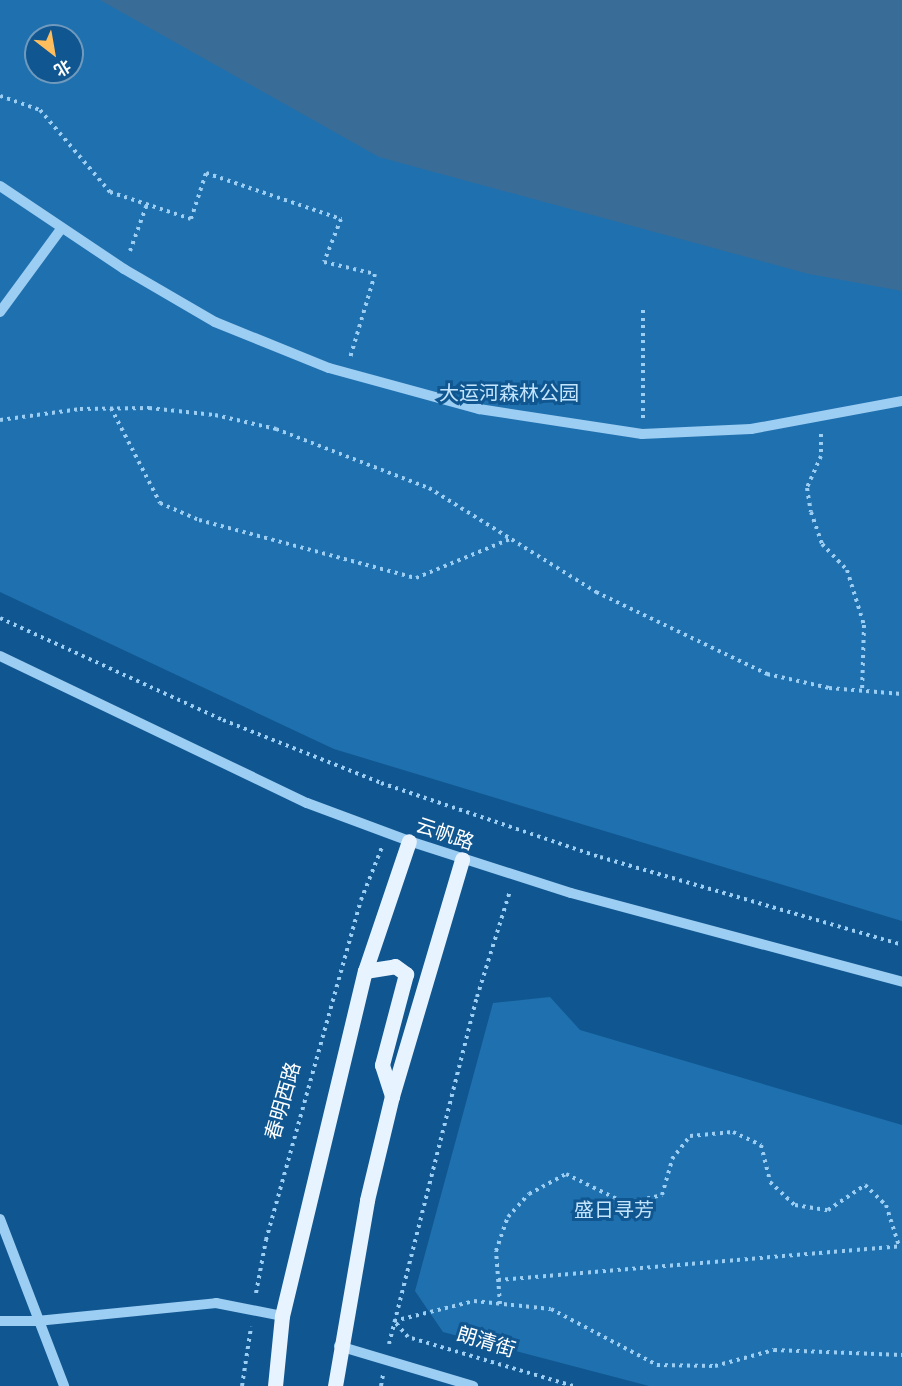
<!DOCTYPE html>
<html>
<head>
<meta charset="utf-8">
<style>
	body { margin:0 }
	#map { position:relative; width:902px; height:1386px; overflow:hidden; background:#105791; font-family:Montserrat,"Noto Sans SC",sans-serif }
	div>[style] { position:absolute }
	.green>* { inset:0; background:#1f70af }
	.water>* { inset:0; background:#396d97 }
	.path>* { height:4px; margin-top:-2px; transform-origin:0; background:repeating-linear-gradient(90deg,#9ccdf3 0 3px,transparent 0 7.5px) }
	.minor>* { height:10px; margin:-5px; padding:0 5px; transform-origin:5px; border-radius:5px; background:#9ccdf3 }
	.major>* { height:15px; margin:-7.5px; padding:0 7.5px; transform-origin:7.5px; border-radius:7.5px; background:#e7f3ff }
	span { translate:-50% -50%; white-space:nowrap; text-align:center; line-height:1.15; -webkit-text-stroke:6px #105791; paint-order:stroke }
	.park-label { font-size:20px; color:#c3e4fd }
	.street-label { font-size:20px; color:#fff }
	.north { position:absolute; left:24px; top:24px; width:60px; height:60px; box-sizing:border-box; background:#105791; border:2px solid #709abd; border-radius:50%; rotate:149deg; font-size:16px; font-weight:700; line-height:24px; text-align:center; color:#fff }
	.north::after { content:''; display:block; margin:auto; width:21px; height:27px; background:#ffbe5d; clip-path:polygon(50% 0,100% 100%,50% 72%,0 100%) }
</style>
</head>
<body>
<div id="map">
	<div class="green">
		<div style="clip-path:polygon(evenodd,0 0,902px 0,902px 921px,334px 749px,0 592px,0 0,36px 36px,72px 36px,72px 72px,36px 72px,36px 36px)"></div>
		<div style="clip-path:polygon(550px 997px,580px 1030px,902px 1125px,902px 1386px,649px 1386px,443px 1332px,415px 1291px,493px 1003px)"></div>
	</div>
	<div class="water">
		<div style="clip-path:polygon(100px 0,902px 0,902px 291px,809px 274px,379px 157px)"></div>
	</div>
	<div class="path">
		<div style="left:0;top:96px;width:42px;rotate:19.3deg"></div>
		<div style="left:40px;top:110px;width:108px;rotate:49.5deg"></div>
		<div style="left:110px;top:192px;width:85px;rotate:18.4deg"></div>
		<div style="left:191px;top:219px;width:48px;rotate:-71.9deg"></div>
		<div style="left:206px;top:173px;width:143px;rotate:18.8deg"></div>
		<div style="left:341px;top:219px;width:46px;rotate:111.6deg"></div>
		<div style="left:324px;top:262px;width:52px;rotate:13.2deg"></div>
		<div style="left:375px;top:274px;width:88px;rotate:106.6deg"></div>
		<div style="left:130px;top:251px;width:50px;rotate:-70.1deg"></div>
		<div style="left:111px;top:408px;width:107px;rotate:62.7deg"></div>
		<div style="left:160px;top:503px;width:43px;rotate:23.6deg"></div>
		<div style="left:199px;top:520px;width:225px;rotate:15deg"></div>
		<div style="left:416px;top:578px;width:102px;rotate:-22.5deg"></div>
		<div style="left:643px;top:418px;width:109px;rotate:-90deg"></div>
		<div style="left:0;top:420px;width:81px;rotate:-7.8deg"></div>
		<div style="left:80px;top:409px;width:69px;rotate:-0.8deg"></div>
		<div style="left:149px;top:408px;width:66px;rotate:6.1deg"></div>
		<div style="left:215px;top:415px;width:63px;rotate:12.9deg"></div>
		<div style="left:276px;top:429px;width:164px;rotate:21.1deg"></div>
		<div style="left:429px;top:488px;width:197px;rotate:31.9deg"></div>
		<div style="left:596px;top:592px;width:190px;rotate:25.6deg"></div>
		<div style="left:767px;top:674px;width:64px;rotate:12.7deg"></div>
		<div style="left:829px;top:688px;width:73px;rotate:4.7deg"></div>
		<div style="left:821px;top:434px;width:22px;rotate:90deg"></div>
		<div style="left:821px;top:456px;width:35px;rotate:114deg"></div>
		<div style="left:807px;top:488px;width:24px;rotate:81deg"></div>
		<div style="left:811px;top:512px;width:34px;rotate:71deg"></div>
		<div style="left:822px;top:544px;width:36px;rotate:46deg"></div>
		<div style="left:847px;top:570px;width:58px;rotate:72.8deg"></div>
		<div style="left:864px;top:625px;width:66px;rotate:91.7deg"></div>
		<div style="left:0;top:618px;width:245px;rotate:24.6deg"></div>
		<div style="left:223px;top:720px;width:170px;rotate:21.7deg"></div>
		<div style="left:381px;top:783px;width:231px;rotate:18.7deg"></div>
		<div style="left:600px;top:857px;width:315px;rotate:16.2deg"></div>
		<div style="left:498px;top:1280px;width:404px;rotate:-4.8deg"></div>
		<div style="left:256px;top:1293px;width:54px;rotate:-79.3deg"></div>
		<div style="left:266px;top:1240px;width:353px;rotate:-74.4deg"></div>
		<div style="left:361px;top:900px;width:57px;rotate:-68.4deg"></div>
		<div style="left:500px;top:1304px;width:53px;rotate:-94.3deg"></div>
		<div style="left:496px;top:1251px;width:36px;rotate:-71deg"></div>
		<div style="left:508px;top:1217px;width:31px;rotate:-48deg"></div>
		<div style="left:529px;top:1194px;width:42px;rotate:-28.4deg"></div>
		<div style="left:566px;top:1174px;width:66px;rotate:26.2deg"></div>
		<div style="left:625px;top:1203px;width:38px;rotate:-12deg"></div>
		<div style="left:662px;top:1195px;width:37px;rotate:-74deg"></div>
		<div style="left:672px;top:1159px;width:29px;rotate:-52deg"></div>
		<div style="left:690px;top:1136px;width:43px;rotate:-5.3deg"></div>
		<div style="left:733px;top:1132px;width:31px;rotate:25deg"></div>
		<div style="left:761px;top:1145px;width:38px;rotate:76deg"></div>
		<div style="left:770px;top:1182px;width:34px;rotate:43deg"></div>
		<div style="left:795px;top:1205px;width:33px;rotate:9deg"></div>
		<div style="left:828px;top:1210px;width:45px;rotate:-34deg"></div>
		<div style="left:865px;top:1185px;width:29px;rotate:44deg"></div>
		<div style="left:886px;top:1205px;width:43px;rotate:72.4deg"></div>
		<div style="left:389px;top:1344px;width:358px;rotate:-75.8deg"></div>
		<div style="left:477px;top:997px;width:111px;rotate:-72.7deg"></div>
		<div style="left:242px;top:1386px;width:60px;rotate:-81.3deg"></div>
		<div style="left:381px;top:1386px;width:11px;rotate:-80deg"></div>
		<div style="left:573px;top:1386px;width:172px;rotate:-163.5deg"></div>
		<div style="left:408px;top:1337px;width:21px;rotate:-131deg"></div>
		<div style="left:394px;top:1321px;width:82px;rotate:-14deg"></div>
		<div style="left:474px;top:1301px;width:77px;rotate:5.9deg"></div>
		<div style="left:551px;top:1309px;width:120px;rotate:27.8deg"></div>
		<div style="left:657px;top:1365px;width:58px;rotate:1deg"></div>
		<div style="left:715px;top:1366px;width:61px;rotate:-15.2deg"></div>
		<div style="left:774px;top:1350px;width:128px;rotate:2.2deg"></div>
	</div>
	<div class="minor">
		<div style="left:0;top:186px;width:149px;rotate:33.8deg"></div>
		<div style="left:124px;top:269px;width:105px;rotate:30.2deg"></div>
		<div style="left:215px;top:322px;width:123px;rotate:22deg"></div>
		<div style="left:329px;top:368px;width:156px;rotate:15.3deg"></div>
		<div style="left:479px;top:409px;width:165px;rotate:8.7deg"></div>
		<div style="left:642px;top:434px;width:109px;rotate:-2.6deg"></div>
		<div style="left:751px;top:429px;width:154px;rotate:-10.5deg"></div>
		<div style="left:0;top:312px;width:103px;rotate:-53.7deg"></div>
		<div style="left:0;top:656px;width:340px;rotate:25.6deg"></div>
		<div style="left:307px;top:803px;width:109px;rotate:20.4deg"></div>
		<div style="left:409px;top:841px;width:170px;rotate:17.8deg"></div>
		<div style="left:571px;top:893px;width:343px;rotate:15deg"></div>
		<div style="left:0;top:1219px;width:179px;rotate:69deg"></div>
		<div style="left:0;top:1321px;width:37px"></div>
		<div style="left:37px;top:1321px;width:180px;rotate:-5.7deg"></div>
		<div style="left:216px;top:1303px;width:67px;rotate:11.1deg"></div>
		<div style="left:339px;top:1346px;width:140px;rotate:16.6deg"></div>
	</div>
	<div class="major">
		<div style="left:365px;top:971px;width:30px;rotate:-9deg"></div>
		<div style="left:395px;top:966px;width:14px;rotate:36deg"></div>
		<div style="left:406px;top:974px;width:94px;rotate:104.8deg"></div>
		<div style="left:382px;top:1065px;width:33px;rotate:72deg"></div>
		<div style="left:275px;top:1386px;width:70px;rotate:-84.3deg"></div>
		<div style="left:282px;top:1316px;width:355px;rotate:-76.5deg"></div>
		<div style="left:365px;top:971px;width:137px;rotate:-71.3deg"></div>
		<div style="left:335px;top:1386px;width:189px;rotate:-80.2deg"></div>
		<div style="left:367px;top:1200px;width:107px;rotate:-76.5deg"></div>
		<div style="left:392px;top:1096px;width:247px;rotate:-73.5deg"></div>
	</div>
	<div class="park-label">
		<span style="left:509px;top:393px">大运河森林公园</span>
		<span style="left:614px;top:1210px">盛日寻芳</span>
	</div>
	<div class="street-label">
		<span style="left:445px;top:834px;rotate:19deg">云帆路</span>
		<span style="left:283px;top:1101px;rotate:-74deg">春明西路</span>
		<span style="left:486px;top:1342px;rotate:17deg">朗清街</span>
	</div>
	<div class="north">北</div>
</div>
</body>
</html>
